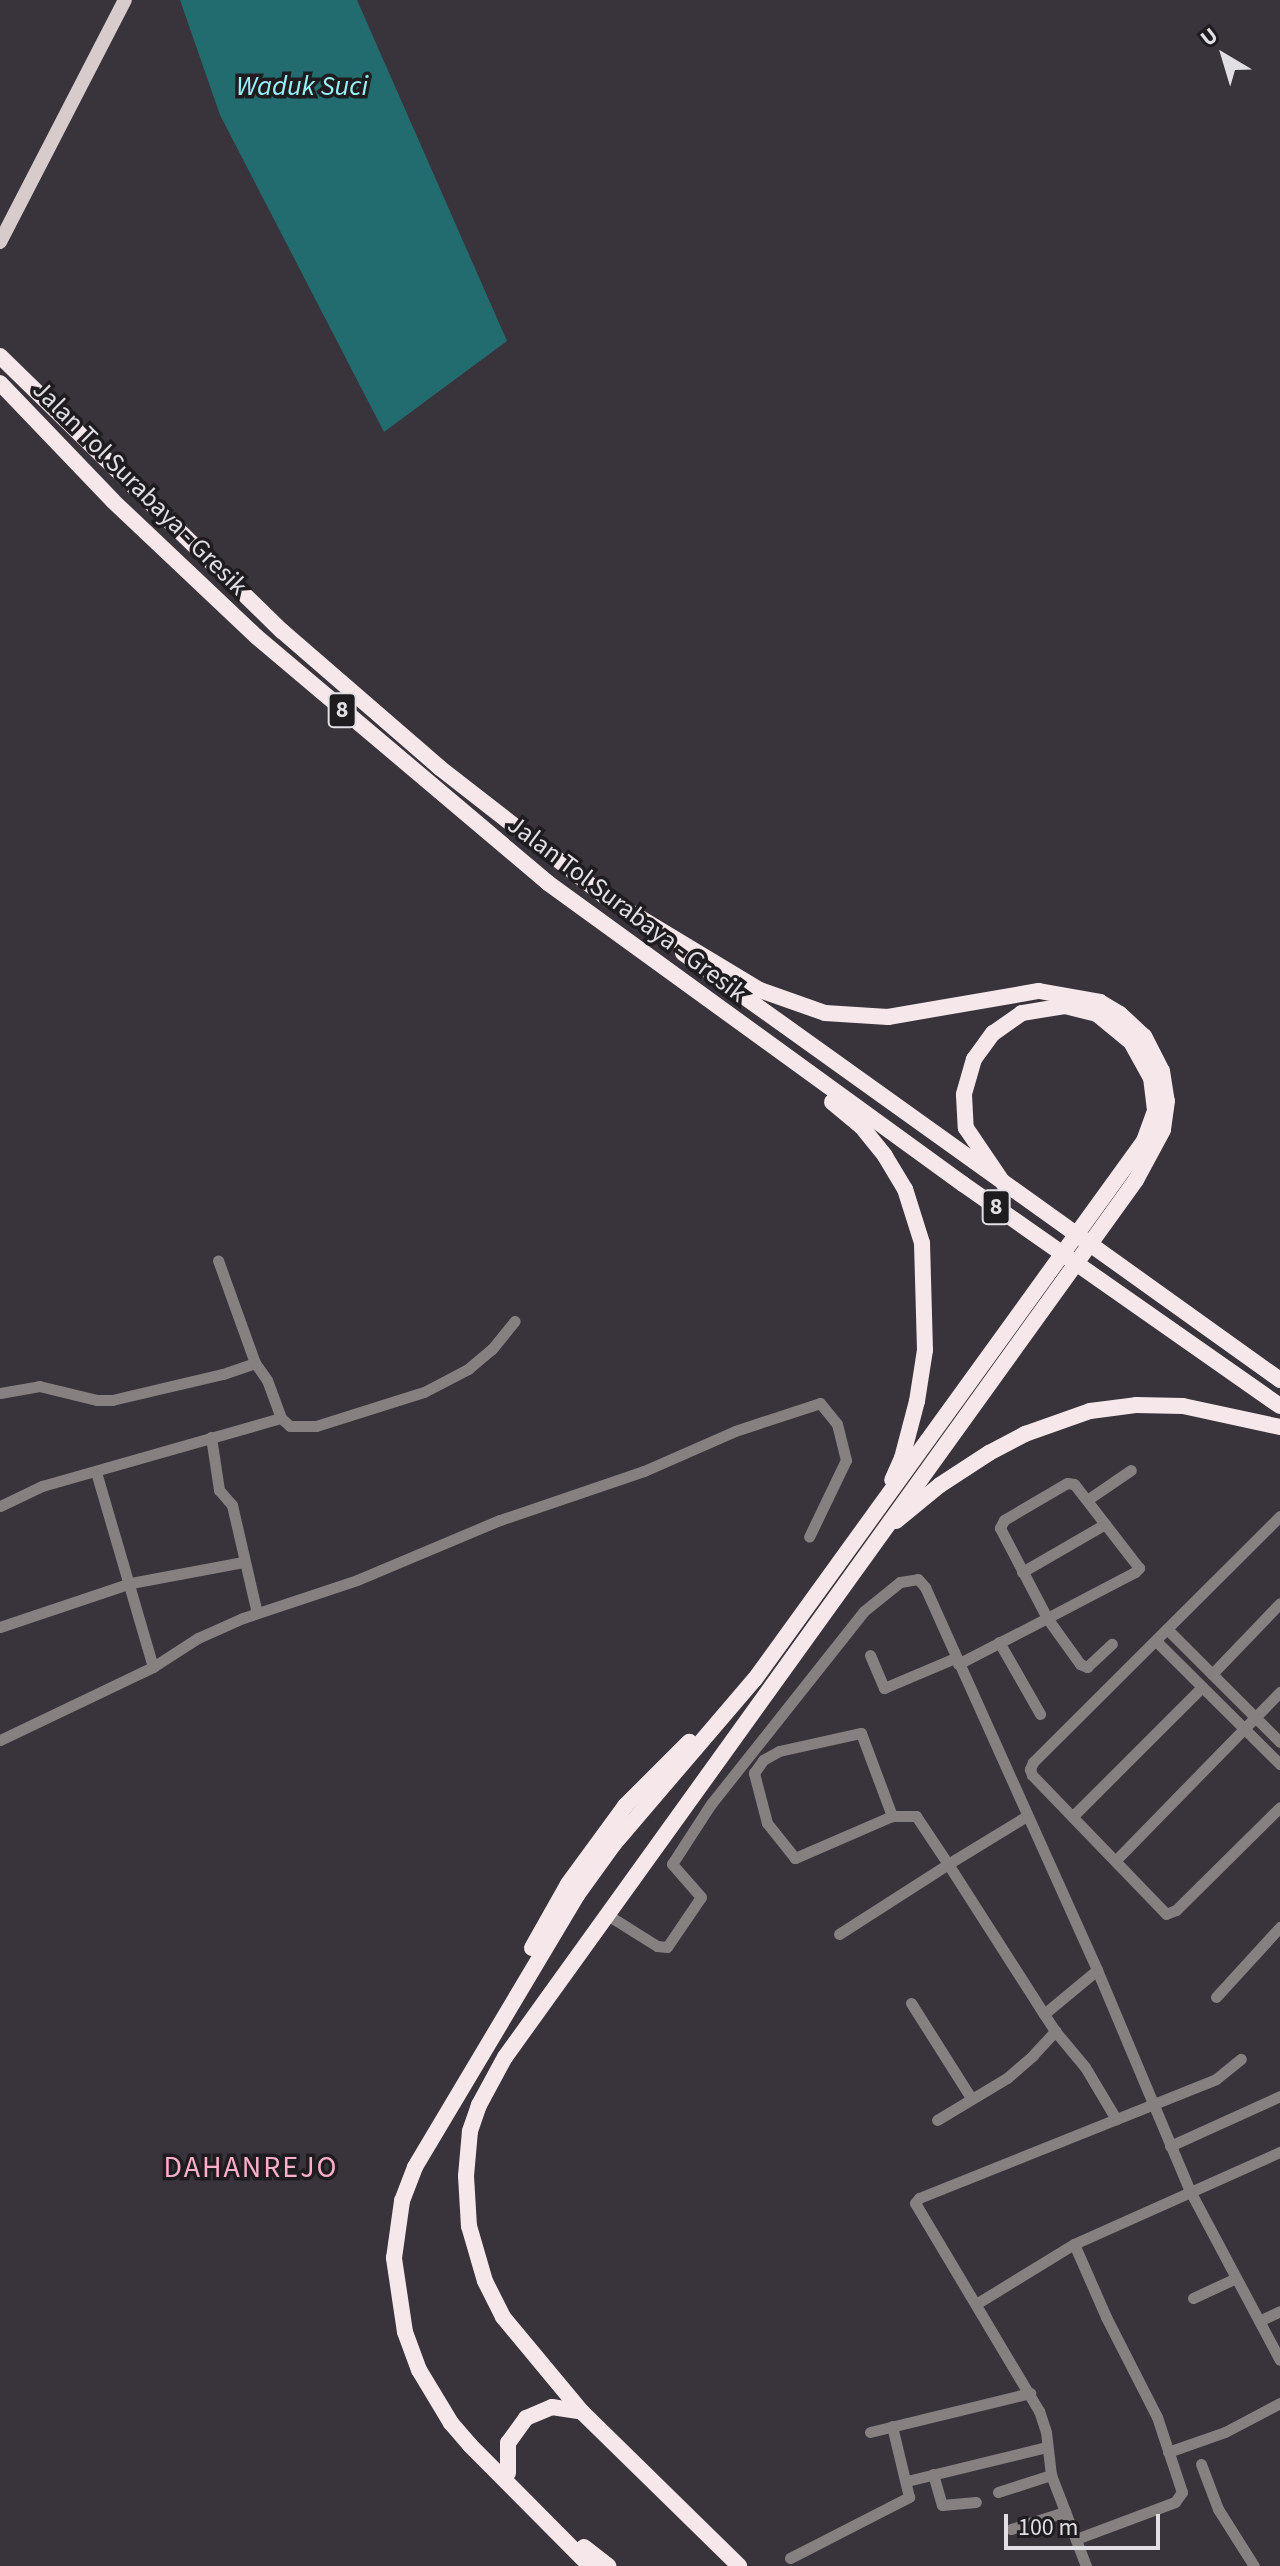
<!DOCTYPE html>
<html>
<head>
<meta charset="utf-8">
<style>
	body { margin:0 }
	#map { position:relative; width:1280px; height:2566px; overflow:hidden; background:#39333b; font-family:"Source Sans 3",sans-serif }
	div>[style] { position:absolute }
	.water>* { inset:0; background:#226b6e }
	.minor>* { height:11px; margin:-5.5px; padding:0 5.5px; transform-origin:5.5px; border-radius:5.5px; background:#868081 }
	.major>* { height:14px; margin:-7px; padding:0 7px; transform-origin:7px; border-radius:7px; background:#d7cbcc }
	.highway>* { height:16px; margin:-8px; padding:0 8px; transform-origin:8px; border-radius:8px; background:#f6e8ea }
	span { translate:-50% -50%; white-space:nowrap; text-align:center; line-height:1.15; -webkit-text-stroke:7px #1f1c20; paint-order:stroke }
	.shield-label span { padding:2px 6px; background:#1f1c20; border:2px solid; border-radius:6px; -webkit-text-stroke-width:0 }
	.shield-label { font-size:24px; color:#e2dfe4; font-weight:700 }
	.street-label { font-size:26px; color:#e2dfe4 }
	.water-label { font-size:28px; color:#97f3f8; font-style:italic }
	.quarter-label { font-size:30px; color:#feaeca; letter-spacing:2px }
	.north { position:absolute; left:1184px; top:16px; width:80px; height:80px; -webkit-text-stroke:6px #1f1c20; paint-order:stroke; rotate:322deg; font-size:22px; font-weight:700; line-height:32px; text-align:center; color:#e2dfe4 }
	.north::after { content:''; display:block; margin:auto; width:28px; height:36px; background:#e2dfe4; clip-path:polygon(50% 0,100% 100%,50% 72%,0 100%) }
	.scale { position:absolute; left:1004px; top:2514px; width:156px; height:36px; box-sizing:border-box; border:4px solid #e2dfe4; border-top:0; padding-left:10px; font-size:24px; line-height:28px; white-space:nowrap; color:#e2dfe4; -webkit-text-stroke:6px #1f1c20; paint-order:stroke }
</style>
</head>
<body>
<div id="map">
	<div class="water">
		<div style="clip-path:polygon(180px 0,357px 0,507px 341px,384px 432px,220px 115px)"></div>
	</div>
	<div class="minor">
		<div style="left:0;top:1393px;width:40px;rotate:-10deg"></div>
		<div style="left:39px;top:1386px;width:60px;rotate:13.6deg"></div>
		<div style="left:97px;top:1400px;width:15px"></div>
		<div style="left:112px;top:1400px;width:114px;rotate:-13.2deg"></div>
		<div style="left:223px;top:1374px;width:34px;rotate:-19deg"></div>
		<div style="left:281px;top:1418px;width:12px;rotate:42deg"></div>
		<div style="left:290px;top:1426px;width:26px"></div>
		<div style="left:316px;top:1426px;width:113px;rotate:-17.5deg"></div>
		<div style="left:424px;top:1392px;width:50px;rotate:-27.6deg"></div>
		<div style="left:468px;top:1369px;width:31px;rotate:-40deg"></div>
		<div style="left:492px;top:1349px;width:36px;rotate:-51deg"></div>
		<div style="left:211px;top:1437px;width:54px;rotate:81.4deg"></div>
		<div style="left:219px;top:1490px;width:20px;rotate:49deg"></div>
		<div style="left:232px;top:1505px;width:111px;rotate:77deg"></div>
		<div style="left:96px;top:1472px;width:203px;rotate:73.7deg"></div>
		<div style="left:153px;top:1667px;width:54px;rotate:-32.8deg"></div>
		<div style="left:198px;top:1638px;width:49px;rotate:-24deg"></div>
		<div style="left:243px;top:1618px;width:120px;rotate:-18.4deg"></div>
		<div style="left:357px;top:1580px;width:155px;rotate:-22.8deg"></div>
		<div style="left:500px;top:1520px;width:152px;rotate:-18.8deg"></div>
		<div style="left:644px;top:1471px;width:99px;rotate:-23.7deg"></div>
		<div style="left:735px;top:1431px;width:89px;rotate:-18.2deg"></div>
		<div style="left:820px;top:1403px;width:27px;rotate:51deg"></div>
		<div style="left:837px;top:1424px;width:37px;rotate:76deg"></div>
		<div style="left:846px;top:1460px;width:85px;rotate:115.7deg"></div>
		<div style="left:1087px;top:1500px;width:53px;rotate:-34.3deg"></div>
		<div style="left:0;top:1506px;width:47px;rotate:-25.5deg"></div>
		<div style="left:42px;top:1486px;width:248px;rotate:-15.9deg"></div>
		<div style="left:281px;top:1418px;width:40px;rotate:-110.2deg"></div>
		<div style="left:267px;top:1380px;width:21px;rotate:-125deg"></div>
		<div style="left:255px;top:1363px;width:109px;rotate:-109.8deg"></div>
		<div style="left:1280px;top:1516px;width:349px;rotate:135.1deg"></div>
		<div style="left:1033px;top:1762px;width:8px;rotate:113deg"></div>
		<div style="left:1030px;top:1769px;width:6px;rotate:72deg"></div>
		<div style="left:1032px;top:1775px;width:193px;rotate:46deg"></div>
		<div style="left:1166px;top:1914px;width:11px;rotate:-22deg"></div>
		<div style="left:1176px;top:1910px;width:146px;rotate:-44.7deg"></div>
		<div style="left:1022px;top:1572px;width:96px;rotate:-30deg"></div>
		<div style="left:0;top:1627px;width:138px;rotate:-18.6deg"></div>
		<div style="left:131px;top:1583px;width:114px;rotate:-10.6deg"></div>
		<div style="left:1167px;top:1629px;width:160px;rotate:45deg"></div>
		<div style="left:1156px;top:1641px;width:175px;rotate:44.8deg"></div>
		<div style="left:999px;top:1642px;width:83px;rotate:60.3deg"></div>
		<div style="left:870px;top:1655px;width:36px;rotate:67deg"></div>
		<div style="left:884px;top:1688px;width:77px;rotate:-22.9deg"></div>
		<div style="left:958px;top:1664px;width:100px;rotate:-27.3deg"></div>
		<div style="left:1047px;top:1618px;width:99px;rotate:-27.6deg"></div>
		<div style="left:1135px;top:1572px;width:6px;rotate:-45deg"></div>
		<div style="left:1139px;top:1568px;width:106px;rotate:-127.7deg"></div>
		<div style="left:1074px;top:1484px;width:7px;rotate:-172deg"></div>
		<div style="left:1067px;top:1483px;width:73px;rotate:149.6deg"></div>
		<div style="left:1004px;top:1520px;width:9px;rotate:117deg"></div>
		<div style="left:1000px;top:1528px;width:102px;rotate:62.4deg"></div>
		<div style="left:1047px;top:1618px;width:57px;rotate:54.3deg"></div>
		<div style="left:1080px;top:1664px;width:8px;rotate:23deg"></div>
		<div style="left:1087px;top:1667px;width:34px;rotate:-43deg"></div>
		<div style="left:1212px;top:1674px;width:98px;rotate:-46.2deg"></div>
		<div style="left:0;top:1740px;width:170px;rotate:-25.5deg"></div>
		<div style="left:892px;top:1816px;width:106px;rotate:156.6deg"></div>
		<div style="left:795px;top:1858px;width:45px;rotate:-128.7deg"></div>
		<div style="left:767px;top:1823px;width:52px;rotate:-104.6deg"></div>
		<div style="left:754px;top:1773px;width:16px;rotate:-55deg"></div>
		<div style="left:763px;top:1760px;width:18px;rotate:-29deg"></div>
		<div style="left:779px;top:1751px;width:84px;rotate:-12.4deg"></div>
		<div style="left:861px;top:1733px;width:89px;rotate:69.5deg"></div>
		<div style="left:892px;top:1816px;width:24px"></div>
		<div style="left:916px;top:1816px;width:58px;rotate:56.3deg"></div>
		<div style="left:948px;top:1864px;width:90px;rotate:-31.4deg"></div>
		<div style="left:1073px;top:1816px;width:182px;rotate:-45deg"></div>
		<div style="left:1116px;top:1860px;width:235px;rotate:-45.7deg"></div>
		<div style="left:606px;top:1914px;width:60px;rotate:32.1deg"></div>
		<div style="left:657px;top:1946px;width:10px;rotate:6deg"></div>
		<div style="left:667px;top:1947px;width:60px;rotate:-55.8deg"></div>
		<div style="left:701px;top:1897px;width:44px;rotate:-131.3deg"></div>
		<div style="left:672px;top:1864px;width:72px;rotate:-57deg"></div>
		<div style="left:711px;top:1804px;width:246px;rotate:-51.6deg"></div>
		<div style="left:864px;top:1611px;width:46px;rotate:-38.9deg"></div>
		<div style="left:900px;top:1582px;width:18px;rotate:-9deg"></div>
		<div style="left:918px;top:1579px;width:11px;rotate:49deg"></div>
		<div style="left:925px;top:1587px;width:420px;rotate:65.8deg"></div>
		<div style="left:1097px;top:1970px;width:240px;rotate:67.2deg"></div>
		<div style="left:1190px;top:2191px;width:191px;rotate:62deg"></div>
		<div style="left:839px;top:1934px;width:130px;rotate:-32.7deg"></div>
		<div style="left:948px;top:1864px;width:178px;rotate:57.4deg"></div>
		<div style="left:1216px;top:1997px;width:95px;rotate:-47.6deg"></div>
		<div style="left:911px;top:2003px;width:112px;rotate:57.7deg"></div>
		<div style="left:1055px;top:2031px;width:47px;rotate:50.2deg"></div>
		<div style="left:1085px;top:2067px;width:61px;rotate:59.2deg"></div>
		<div style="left:937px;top:2120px;width:82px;rotate:-31deg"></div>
		<div style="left:1007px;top:2078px;width:35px;rotate:-41deg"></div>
		<div style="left:1033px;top:2055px;width:33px;rotate:-47deg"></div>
		<div style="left:1055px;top:2031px;width:20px;rotate:-123deg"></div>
		<div style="left:1044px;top:2014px;width:69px;rotate:-39.7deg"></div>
		<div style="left:1170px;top:2146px;width:121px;rotate:-24.4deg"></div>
		<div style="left:1074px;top:2244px;width:80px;rotate:66.3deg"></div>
		<div style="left:1106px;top:2317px;width:112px;rotate:63deg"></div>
		<div style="left:1157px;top:2417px;width:79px;rotate:71.6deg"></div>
		<div style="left:1182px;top:2492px;width:12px;rotate:125deg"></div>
		<div style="left:1175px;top:2502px;width:106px;rotate:159.5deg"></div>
		<div style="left:1193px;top:2298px;width:47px;rotate:-24.9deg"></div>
		<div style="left:976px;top:2304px;width:115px;rotate:-31.5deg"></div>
		<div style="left:1074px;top:2244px;width:226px;rotate:-24.1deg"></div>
		<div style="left:1259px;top:2321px;width:23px;rotate:-25deg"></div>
		<div style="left:870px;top:2432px;width:165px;rotate:-13.7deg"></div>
		<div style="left:1168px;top:2452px;width:60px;rotate:-19.3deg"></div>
		<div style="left:1225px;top:2432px;width:62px;rotate:-27.8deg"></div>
		<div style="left:1201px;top:2464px;width:48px;rotate:69.3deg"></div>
		<div style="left:1218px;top:2509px;width:67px;rotate:57.7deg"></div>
		<div style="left:933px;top:2474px;width:32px;rotate:74deg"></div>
		<div style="left:942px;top:2505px;width:34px;rotate:-5deg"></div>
		<div style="left:907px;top:2481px;width:144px;rotate:-13.7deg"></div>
		<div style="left:998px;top:2492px;width:56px;rotate:-17.8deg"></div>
		<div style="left:1011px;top:2529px;width:57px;rotate:-17.5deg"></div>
		<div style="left:790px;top:2558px;width:134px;rotate:-27.1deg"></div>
		<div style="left:909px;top:2497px;width:73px;rotate:-103.5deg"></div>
		<div style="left:1086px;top:2566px;width:97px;rotate:-111deg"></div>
		<div style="left:1051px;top:2475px;width:43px;rotate:-96.6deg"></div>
		<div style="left:1046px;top:2432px;width:22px;rotate:-108deg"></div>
		<div style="left:1039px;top:2411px;width:242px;rotate:-120.8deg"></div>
		<div style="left:915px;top:2203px;width:6px;rotate:-51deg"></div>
		<div style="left:919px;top:2198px;width:320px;rotate:-21.8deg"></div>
		<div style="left:1216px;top:2079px;width:32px;rotate:-39deg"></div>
	</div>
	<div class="major">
		<div style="left:0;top:242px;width:272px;rotate:-62.7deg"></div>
	</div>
	<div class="highway">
		<div style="left:0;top:356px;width:394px;rotate:44.3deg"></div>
		<div style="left:282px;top:631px;width:209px;rotate:40.9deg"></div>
		<div style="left:440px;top:768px;width:218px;rotate:37.9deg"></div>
		<div style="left:0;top:383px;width:163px;rotate:46.2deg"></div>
		<div style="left:113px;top:501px;width:198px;rotate:43.4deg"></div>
		<div style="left:257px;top:637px;width:381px;rotate:40.2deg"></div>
		<div style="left:548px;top:883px;width:513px;rotate:35.95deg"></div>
		<div style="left:963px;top:1184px;width:387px;rotate:35deg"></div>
		<div style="left:604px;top:896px;width:182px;rotate:31.1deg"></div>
		<div style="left:760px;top:990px;width:69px;rotate:19.5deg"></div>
		<div style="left:825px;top:1013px;width:63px;rotate:3.6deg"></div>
		<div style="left:888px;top:1017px;width:153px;rotate:-9.8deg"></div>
		<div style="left:1039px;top:991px;width:62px;rotate:10.2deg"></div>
		<div style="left:1100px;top:1002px;width:23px;rotate:31deg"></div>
		<div style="left:1120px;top:1014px;width:33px;rotate:43deg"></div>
		<div style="left:1144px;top:1036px;width:39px;rotate:63deg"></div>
		<div style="left:1162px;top:1071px;width:30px;rotate:81deg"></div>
		<div style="left:1167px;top:1101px;width:29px;rotate:98deg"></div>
		<div style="left:1163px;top:1130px;width:57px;rotate:118.4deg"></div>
		<div style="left:1136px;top:1180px;width:1080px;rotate:125.73deg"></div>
		<div style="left:505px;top:2057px;width:55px;rotate:118.4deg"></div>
		<div style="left:479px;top:2105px;width:28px;rotate:109deg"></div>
		<div style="left:470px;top:2131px;width:45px;rotate:95.1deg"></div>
		<div style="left:466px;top:2176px;width:50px;rotate:86.6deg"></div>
		<div style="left:469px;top:2226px;width:57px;rotate:73.8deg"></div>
		<div style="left:485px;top:2281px;width:40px;rotate:63.4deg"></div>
		<div style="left:503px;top:2317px;width:124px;rotate:50.3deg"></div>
		<div style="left:582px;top:2412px;width:220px;rotate:44.4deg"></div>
		<div style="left:683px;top:953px;width:734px;rotate:35.57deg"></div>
		<div style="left:832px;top:1102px;width:38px;rotate:40deg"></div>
		<div style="left:861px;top:1126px;width:38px;rotate:51deg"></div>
		<div style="left:885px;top:1156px;width:39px;rotate:59deg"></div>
		<div style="left:905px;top:1189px;width:57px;rotate:72.5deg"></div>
		<div style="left:922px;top:1243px;width:107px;rotate:88.4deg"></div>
		<div style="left:925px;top:1350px;width:52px;rotate:98.9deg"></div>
		<div style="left:917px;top:1401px;width:59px;rotate:104.7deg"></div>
		<div style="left:902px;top:1458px;width:24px;rotate:114deg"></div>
		<div style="left:896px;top:1521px;width:57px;rotate:-39.3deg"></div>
		<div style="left:940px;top:1485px;width:59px;rotate:-33.1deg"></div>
		<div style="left:989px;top:1453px;width:41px;rotate:-27.8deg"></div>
		<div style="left:1025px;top:1434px;width:69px;rotate:-19.5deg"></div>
		<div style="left:1090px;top:1411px;width:46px;rotate:-7.4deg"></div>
		<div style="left:1136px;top:1405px;width:47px;rotate:1.2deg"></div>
		<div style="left:1183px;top:1406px;width:99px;rotate:12.2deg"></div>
		<div style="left:532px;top:1948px;width:73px;rotate:-60.6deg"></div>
		<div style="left:568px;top:1884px;width:97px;rotate:-53.8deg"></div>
		<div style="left:625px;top:1806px;width:91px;rotate:-45deg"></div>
		<div style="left:508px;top:2473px;width:30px;rotate:-90deg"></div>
		<div style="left:508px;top:2443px;width:31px;rotate:-54deg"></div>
		<div style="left:526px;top:2418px;width:28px;rotate:-23deg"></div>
		<div style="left:552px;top:2407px;width:30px;rotate:9deg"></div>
		<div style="left:584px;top:2547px;width:31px;rotate:38deg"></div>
		<div style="left:590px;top:2566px;width:170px;rotate:-134.8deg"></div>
		<div style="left:470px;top:2445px;width:29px;rotate:-131deg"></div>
		<div style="left:451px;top:2423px;width:62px;rotate:-121.1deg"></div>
		<div style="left:419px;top:2370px;width:40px;rotate:-110.2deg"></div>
		<div style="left:405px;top:2332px;width:75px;rotate:-98.5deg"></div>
		<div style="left:394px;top:2258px;width:58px;rotate:-82deg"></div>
		<div style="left:402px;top:2201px;width:36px;rotate:-69deg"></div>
		<div style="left:415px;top:2167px;width:317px;rotate:-59.2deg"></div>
		<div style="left:577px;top:1895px;width:62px;rotate:-54.2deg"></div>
		<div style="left:613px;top:1845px;width:218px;rotate:-49.5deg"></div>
		<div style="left:755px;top:1679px;width:664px;rotate:-54.13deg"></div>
		<div style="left:1144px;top:1141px;width:33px;rotate:-70deg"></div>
		<div style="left:1155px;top:1110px;width:32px;rotate:-97deg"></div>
		<div style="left:1151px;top:1078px;width:41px;rotate:-119.1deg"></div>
		<div style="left:1131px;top:1042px;width:44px;rotate:-140.5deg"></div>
		<div style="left:1097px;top:1014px;width:33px;rotate:-166deg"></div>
		<div style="left:1065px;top:1006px;width:44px;rotate:170.8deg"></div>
		<div style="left:1022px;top:1013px;width:35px;rotate:145deg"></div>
		<div style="left:993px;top:1033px;width:32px;rotate:126deg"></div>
		<div style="left:974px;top:1059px;width:37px;rotate:106deg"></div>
		<div style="left:964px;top:1095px;width:33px;rotate:87deg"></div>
		<div style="left:966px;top:1128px;width:71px;rotate:55.9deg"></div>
	</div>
	<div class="shield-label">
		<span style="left:342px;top:710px">8</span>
		<span style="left:996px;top:1207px">8</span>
	</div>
	<div class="street-label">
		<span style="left:140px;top:488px;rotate:45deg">Jalan Tol Surabaya - Gresik</span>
		<span style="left:627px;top:909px;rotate:37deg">Jalan Tol Surabaya - Gresik</span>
	</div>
	<div class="water-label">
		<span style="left:302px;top:86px">Waduk Suci</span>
	</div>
	<div class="quarter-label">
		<span style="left:251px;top:2168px">DAHANREJO</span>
	</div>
	<div class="north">U</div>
	<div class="scale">100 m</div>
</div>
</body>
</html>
